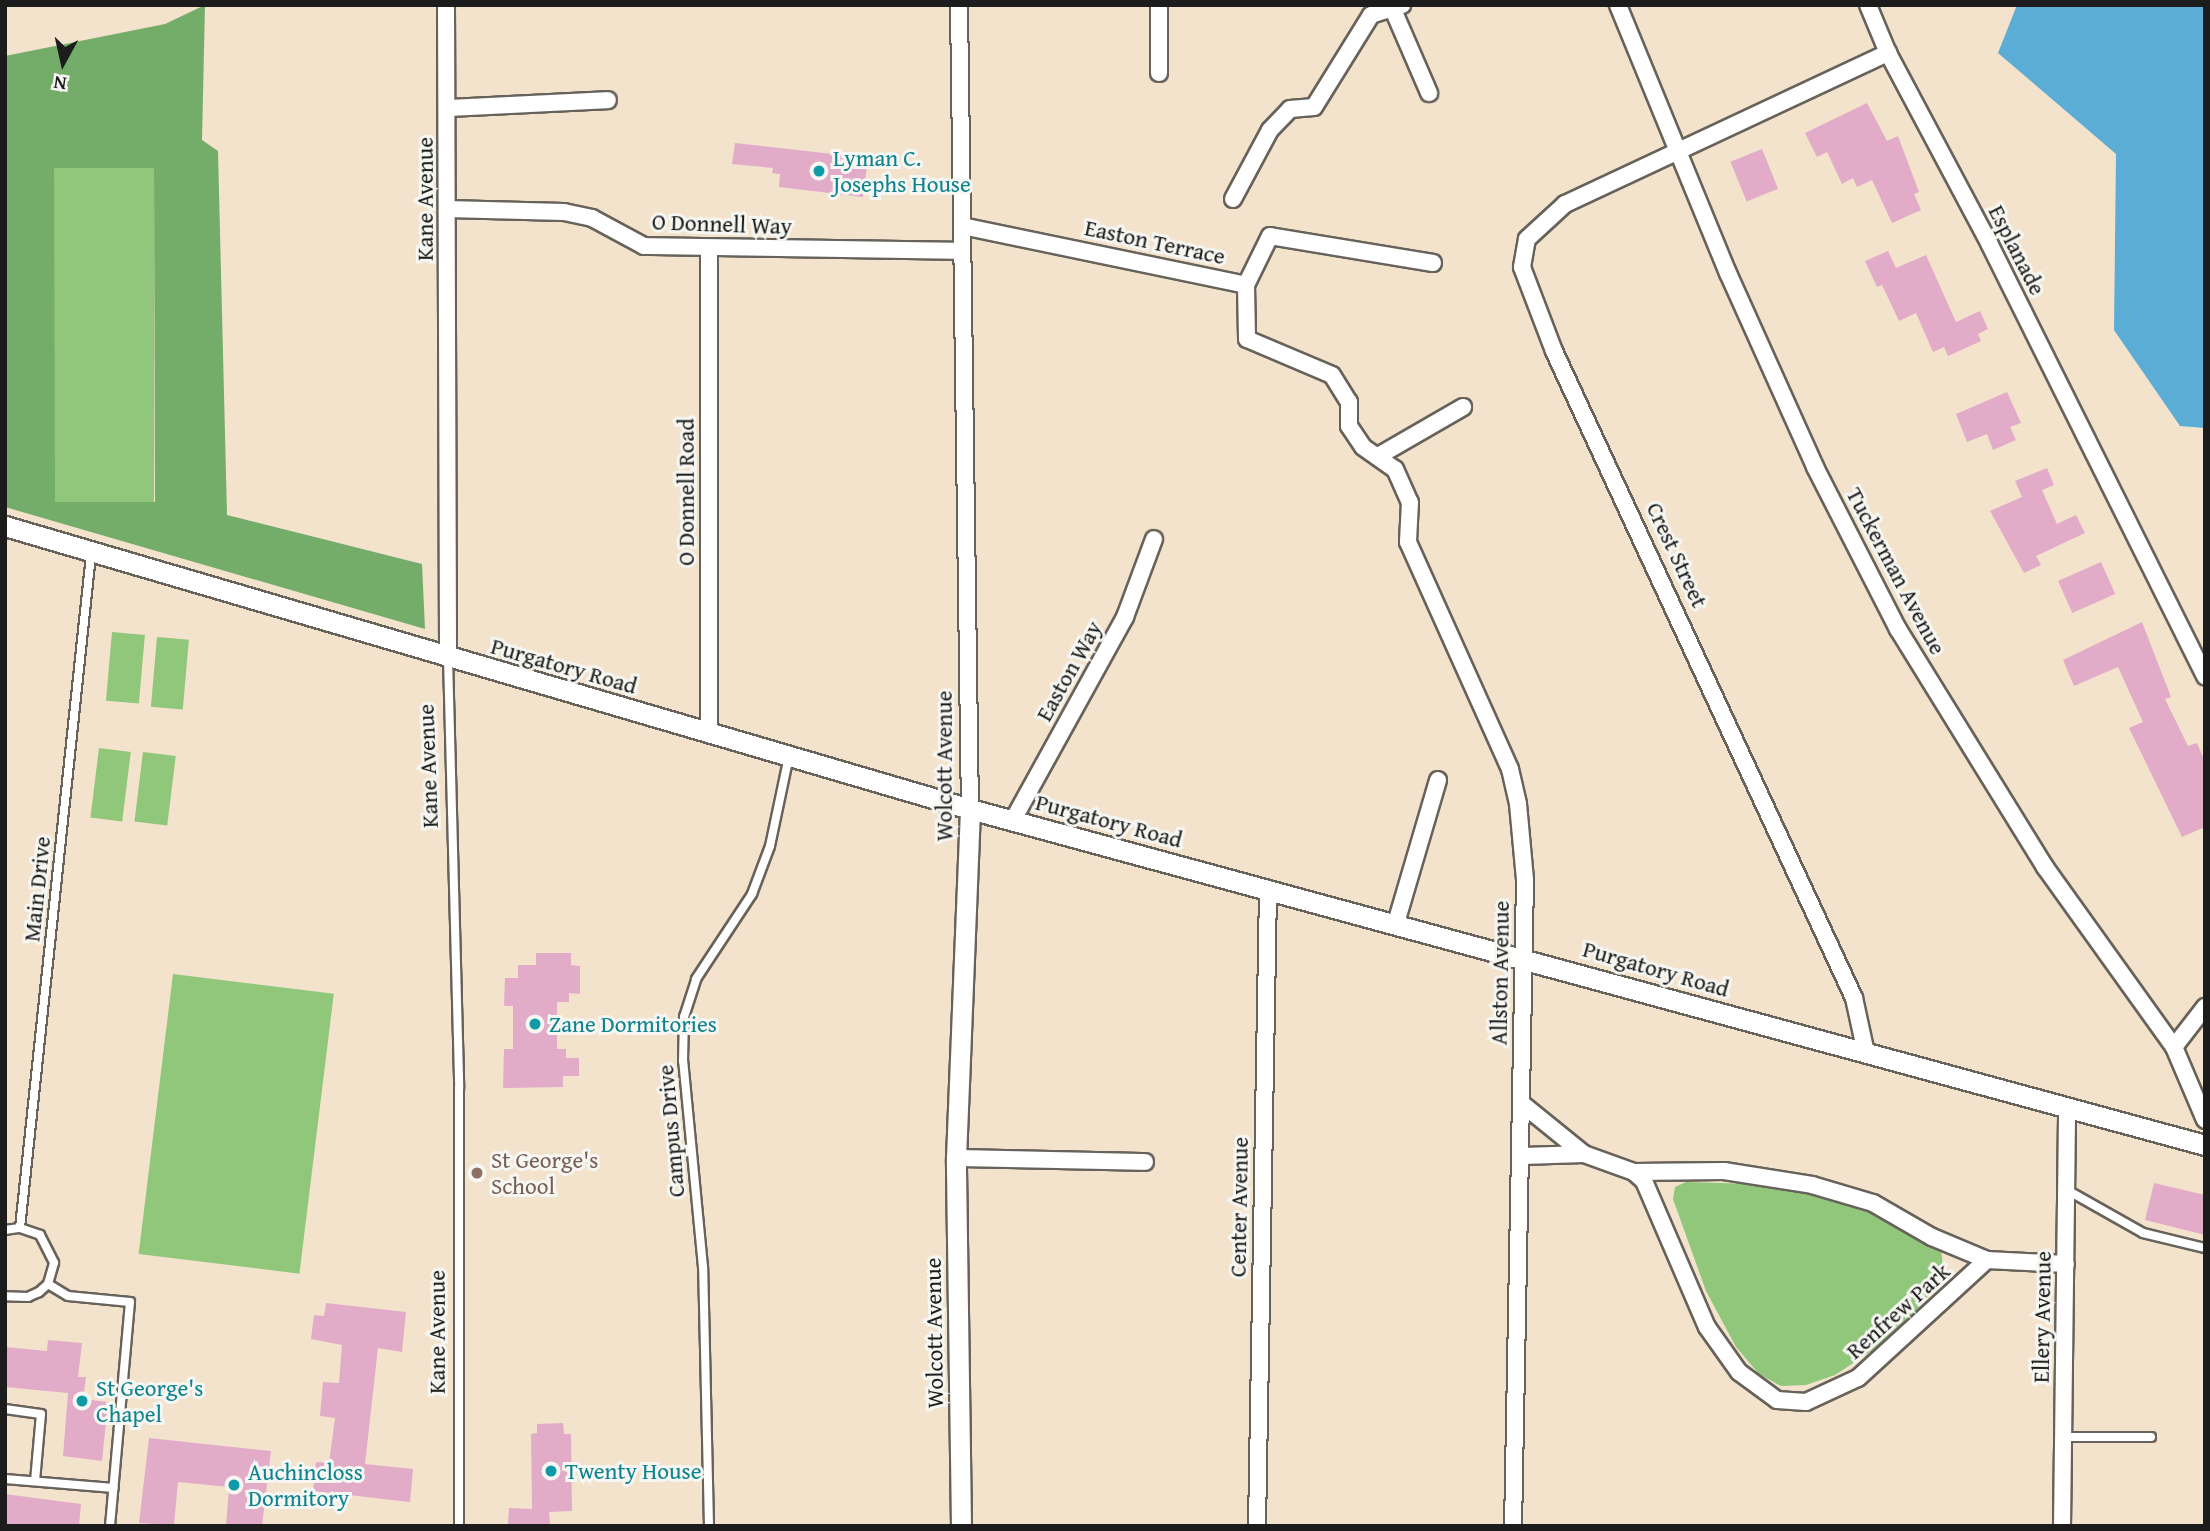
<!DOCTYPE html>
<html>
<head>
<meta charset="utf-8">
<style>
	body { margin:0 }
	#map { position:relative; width:2210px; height:1531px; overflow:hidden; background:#f3e3cc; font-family:"Gentium Book Plus",serif }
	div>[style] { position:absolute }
	.green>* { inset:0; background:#90c77a; transform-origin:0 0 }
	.forest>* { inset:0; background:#74ac6a }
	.water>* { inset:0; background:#5badd6 }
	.building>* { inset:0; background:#e2acc9; transform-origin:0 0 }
	.roads { filter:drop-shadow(2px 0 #67625a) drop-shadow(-2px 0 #67625a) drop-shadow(0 2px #67625a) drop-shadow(0 -2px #67625a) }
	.service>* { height:8px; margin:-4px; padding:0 4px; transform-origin:4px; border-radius:4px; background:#fff }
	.minor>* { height:16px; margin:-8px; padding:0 8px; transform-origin:8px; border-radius:8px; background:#fff }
	.tertiary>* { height:19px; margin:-9.5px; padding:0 9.5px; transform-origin:9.5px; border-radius:9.5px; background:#fff }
	.dots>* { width:19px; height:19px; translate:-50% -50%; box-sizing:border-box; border:4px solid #f6f6f2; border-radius:50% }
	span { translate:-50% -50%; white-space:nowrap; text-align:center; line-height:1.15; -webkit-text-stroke:6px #f6f6f2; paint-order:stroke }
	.culture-label { font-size:23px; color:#0d838f }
	.left { translate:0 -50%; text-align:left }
	.street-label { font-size:23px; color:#1c1c1c }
	.education-label { font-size:23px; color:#785e54 }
	.frame { position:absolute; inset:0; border:7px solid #1c1c1c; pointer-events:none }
	.north { position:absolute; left:28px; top:28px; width:70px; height:70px; -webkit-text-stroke:5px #f6f6f2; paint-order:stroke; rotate:188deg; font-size:19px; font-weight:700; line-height:28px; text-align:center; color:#1c1c1c }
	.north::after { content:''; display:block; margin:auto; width:24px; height:32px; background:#1c1c1c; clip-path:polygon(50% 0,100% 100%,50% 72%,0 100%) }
</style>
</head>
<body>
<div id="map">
	<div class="green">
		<div style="left:54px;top:168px;width:100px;height:335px"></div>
		<div style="left:112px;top:632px;width:33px;height:69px;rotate:5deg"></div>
		<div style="left:157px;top:637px;width:32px;height:70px;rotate:5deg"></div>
		<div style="left:99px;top:748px;width:32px;height:70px;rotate:7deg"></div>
		<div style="left:143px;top:752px;width:33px;height:70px;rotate:7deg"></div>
		<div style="left:173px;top:974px;width:162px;height:282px;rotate:7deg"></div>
		<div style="clip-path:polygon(1686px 1182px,1753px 1184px,1805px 1193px,1876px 1213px,1941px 1249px,1944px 1275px,1920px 1306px,1873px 1350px,1835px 1375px,1806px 1385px,1781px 1386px,1759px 1374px,1736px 1347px,1706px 1291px,1673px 1199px,1675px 1187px)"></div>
	</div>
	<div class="forest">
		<div style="clip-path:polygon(evenodd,205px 5px,202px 140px,218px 151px,227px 515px,422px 564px,425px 629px,5px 507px,5px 56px,165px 24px,205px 5px,54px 168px,154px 168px,155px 502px,55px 502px,54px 168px)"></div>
	</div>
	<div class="water">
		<div style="clip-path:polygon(2017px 5px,2205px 5px,2205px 428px,2180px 426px,2114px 330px,2116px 154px,1998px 53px)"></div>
	</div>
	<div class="building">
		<div style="clip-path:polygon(1867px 103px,1887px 141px,1898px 136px,1919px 192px,1914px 194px,1921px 210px,1892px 223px,1872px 180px,1857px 187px,1853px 178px,1842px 184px,1827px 152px,1817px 157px,1805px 133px)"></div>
		<div style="clip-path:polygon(735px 143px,868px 158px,863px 197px,779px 187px,780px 174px,772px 173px,773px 168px,732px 164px)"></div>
		<div style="left:1762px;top:149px;width:43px;height:34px;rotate:68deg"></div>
		<div style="clip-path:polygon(1888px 251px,1896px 268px,1926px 255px,1956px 322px,1980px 311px,1988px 329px,1978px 334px,1981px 341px,1948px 356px,1944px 347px,1933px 352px,1916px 313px,1899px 321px,1882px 285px,1877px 287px,1865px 261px)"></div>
		<div style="clip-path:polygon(2007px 392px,2021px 423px,2010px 427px,2016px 440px,1993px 450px,1987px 434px,1967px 442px,1956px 414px)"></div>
		<div style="clip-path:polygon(2047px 468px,2054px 485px,2042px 490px,2057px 524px,2076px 515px,2085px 533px,2036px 556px,2041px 565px,2024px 573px,1990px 511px,2022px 497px,2015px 481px)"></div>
		<div style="left:2101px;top:562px;width:35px;height:47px;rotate:66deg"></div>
		<div style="clip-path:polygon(2142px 622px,2171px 697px,2165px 699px,2188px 746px,2197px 743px,2205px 762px,2205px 827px,2182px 837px,2129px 728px,2143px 722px,2118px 667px,2074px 686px,2063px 660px)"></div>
		<div style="clip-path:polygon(536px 953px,571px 953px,571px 965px,580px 966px,580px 994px,569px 993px,569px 1002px,557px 1002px,557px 1049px,566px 1049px,566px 1058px,579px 1058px,579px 1076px,563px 1076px,563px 1087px,503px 1088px,504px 1049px,513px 1049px,513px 1006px,504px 1006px,505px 978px,518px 978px,518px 965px,536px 965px)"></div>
		<div style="clip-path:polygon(2154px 1183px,2205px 1195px,2205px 1235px,2145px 1220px)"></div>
		<div style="clip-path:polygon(326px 1303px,406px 1312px,402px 1352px,378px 1348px,365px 1464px,413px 1469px,410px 1502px,313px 1491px,316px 1462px,329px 1463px,335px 1418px,320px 1416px,323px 1382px,339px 1383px,342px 1345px,311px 1339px,314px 1315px,324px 1316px)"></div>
		<div style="clip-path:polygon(48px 1340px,82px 1343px,78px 1377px,86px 1377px,83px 1399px,108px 1402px,102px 1461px,63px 1456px,68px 1393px,5px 1387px,5px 1347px,47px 1351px)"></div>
		<div style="clip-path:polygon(563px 1423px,564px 1434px,571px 1434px,572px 1511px,549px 1512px,550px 1524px,508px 1524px,509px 1508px,532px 1509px,531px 1434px,537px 1433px,537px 1424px)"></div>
		<div style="clip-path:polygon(149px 1438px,271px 1451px,262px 1526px,226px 1526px,229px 1487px,178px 1482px,174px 1525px,139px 1523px)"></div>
		<div style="clip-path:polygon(5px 1494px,81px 1504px,79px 1526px,5px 1526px)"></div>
	</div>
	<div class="roads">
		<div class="service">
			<div style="left:448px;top:658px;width:430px;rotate:88.5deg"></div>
			<div style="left:459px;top:1088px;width:438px;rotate:90deg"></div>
			<div style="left:2067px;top:1190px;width:87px;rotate:29.5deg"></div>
			<div style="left:2143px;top:1233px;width:64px;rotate:13.6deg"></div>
			<div style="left:20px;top:1228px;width:677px;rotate:-83.98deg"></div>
			<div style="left:5px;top:1230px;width:15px;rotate:-8deg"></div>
			<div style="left:20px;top:1228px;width:21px;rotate:19deg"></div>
			<div style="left:40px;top:1235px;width:31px;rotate:63deg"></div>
			<div style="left:54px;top:1263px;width:22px;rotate:106deg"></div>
			<div style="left:48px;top:1284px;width:12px;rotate:138deg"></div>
			<div style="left:39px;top:1292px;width:12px;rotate:156deg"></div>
			<div style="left:28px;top:1297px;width:23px;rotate:-178deg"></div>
			<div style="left:48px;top:1284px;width:23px;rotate:31deg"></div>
			<div style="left:68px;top:1296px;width:62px;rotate:5.5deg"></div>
			<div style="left:130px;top:1302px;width:225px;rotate:95.1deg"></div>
			<div style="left:5px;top:1409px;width:36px;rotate:8deg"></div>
			<div style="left:41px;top:1414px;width:67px;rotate:95.1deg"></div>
			<div style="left:2063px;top:1437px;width:88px"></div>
			<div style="left:5px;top:1479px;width:109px;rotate:4.7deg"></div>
			<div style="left:709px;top:1526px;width:259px;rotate:-91.3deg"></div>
			<div style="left:703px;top:1267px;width:207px;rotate:-95.5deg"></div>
			<div style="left:683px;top:1061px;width:44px;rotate:-88.7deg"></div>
			<div style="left:684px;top:1017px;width:40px;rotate:-72deg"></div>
			<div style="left:696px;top:979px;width:102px;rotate:-56.6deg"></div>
			<div style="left:752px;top:894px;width:51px;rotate:-69.4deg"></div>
			<div style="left:770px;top:846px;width:92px;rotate:-78.1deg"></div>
		</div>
		<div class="minor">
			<div style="left:446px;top:5px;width:653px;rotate:89.82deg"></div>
			<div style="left:959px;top:5px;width:804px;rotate:89.22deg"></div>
			<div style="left:1159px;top:5px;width:68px;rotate:90deg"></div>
			<div style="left:1391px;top:5px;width:96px;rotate:66.6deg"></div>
			<div style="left:1618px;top:5px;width:290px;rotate:67.7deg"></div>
			<div style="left:1728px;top:273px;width:213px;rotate:65.8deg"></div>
			<div style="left:1815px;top:467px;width:182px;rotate:62.9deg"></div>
			<div style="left:1898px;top:629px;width:280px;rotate:58.3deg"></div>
			<div style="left:2045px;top:867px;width:221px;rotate:54.4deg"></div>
			<div style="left:2174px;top:1047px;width:79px;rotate:67deg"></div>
			<div style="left:1868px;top:5px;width:52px;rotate:67.4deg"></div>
			<div style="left:1888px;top:53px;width:217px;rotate:62deg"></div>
			<div style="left:1990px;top:245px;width:482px;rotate:63.5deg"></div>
			<div style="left:447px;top:108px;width:161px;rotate:-2.8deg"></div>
			<div style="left:1233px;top:199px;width:78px;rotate:-61.8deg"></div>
			<div style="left:1270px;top:130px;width:29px;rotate:-46deg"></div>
			<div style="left:1290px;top:109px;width:24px;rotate:-5deg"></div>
			<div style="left:1314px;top:107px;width:108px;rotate:-58.2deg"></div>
			<div style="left:1371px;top:15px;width:33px;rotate:-18deg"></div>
			<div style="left:447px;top:209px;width:117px;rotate:1.5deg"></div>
			<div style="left:564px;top:212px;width:29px;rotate:12deg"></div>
			<div style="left:592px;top:218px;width:59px;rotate:28.3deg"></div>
			<div style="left:644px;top:246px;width:318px;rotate:0.9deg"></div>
			<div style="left:962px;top:226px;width:290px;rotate:11.7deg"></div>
			<div style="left:1433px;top:263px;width:165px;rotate:-170.6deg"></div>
			<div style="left:1270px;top:236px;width:55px;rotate:116.1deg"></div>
			<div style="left:1246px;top:285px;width:54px;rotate:88.9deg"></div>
			<div style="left:1247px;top:339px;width:92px;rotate:23deg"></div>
			<div style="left:1332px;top:375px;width:32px;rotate:58deg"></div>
			<div style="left:1349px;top:402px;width:24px;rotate:90deg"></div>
			<div style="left:1349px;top:426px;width:25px;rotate:56deg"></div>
			<div style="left:1363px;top:447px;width:39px;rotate:35deg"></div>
			<div style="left:1395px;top:469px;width:36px;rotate:66deg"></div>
			<div style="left:1410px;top:502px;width:40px;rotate:92.9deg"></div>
			<div style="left:1408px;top:542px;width:249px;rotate:65.8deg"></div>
			<div style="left:1510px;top:769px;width:36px;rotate:77deg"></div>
			<div style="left:1518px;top:804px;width:76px;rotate:84.7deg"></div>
			<div style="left:1525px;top:880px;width:646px;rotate:91.06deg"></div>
			<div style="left:1380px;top:455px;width:96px;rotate:-30deg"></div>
			<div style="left:709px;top:733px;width:482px;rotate:-90deg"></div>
			<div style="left:1013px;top:820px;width:232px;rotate:-61.1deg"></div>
			<div style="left:1125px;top:617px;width:83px;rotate:-69.6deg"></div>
			<div style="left:1396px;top:923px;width:149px;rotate:-73.6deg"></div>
			<div style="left:2174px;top:1047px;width:51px;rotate:-52.2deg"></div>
			<div style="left:1866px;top:1053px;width:56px;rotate:-102.3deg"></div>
			<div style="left:1854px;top:998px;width:713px;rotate:-114.88deg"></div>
			<div style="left:1554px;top:351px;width:90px;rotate:-110.9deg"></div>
			<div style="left:1522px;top:267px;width:28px;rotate:-80deg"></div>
			<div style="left:1527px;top:239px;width:52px;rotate:-42.6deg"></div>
			<div style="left:1565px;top:204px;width:357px;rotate:-25.1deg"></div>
			<div style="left:1521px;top:1103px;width:81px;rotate:39deg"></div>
			<div style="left:1584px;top:1154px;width:53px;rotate:19.8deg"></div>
			<div style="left:1634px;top:1172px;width:13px;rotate:42deg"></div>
			<div style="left:1644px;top:1181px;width:159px;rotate:66.7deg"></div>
			<div style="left:1707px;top:1327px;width:55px;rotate:54.6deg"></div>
			<div style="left:1739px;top:1372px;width:47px;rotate:36.4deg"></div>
			<div style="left:1777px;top:1400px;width:29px;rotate:4deg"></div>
			<div style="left:1806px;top:1402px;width:57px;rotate:-24.8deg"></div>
			<div style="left:1858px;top:1378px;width:175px;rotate:-42.5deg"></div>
			<div style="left:1523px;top:1156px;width:61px;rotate:-1.9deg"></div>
			<div style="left:956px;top:1158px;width:189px;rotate:1.2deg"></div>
			<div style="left:1634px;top:1172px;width:90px;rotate:-0.6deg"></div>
			<div style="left:1724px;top:1171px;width:89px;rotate:9deg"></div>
			<div style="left:1812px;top:1185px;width:64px;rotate:16.4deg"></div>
			<div style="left:1873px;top:1203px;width:68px;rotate:30deg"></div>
			<div style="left:1932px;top:1237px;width:60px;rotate:22.7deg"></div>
			<div style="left:1987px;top:1260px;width:79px;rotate:2.9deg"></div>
			<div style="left:1257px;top:1526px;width:637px;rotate:-89.01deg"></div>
			<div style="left:2062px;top:1526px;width:417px;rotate:-89.3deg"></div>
		</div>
		<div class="tertiary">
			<div style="left:5px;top:526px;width:1006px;rotate:16.34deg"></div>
			<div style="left:970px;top:809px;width:1280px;rotate:15.22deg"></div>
			<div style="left:961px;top:1526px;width:368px;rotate:-90.8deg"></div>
			<div style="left:956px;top:1158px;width:349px;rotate:-87.7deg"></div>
		</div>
	</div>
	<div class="dots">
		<div style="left:819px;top:171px;background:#0f9aa8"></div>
		<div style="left:535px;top:1024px;background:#0f9aa8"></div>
		<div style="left:477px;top:1173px;background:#8d6e63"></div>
		<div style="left:82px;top:1401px;background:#0f9aa8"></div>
		<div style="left:551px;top:1471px;background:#0f9aa8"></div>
		<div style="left:234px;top:1485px;background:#0f9aa8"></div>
	</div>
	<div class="culture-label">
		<span class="left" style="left:833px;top:171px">Lyman C.<br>Josephs House</span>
		<span class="left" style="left:549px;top:1024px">Zane Dormitories</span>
		<span class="left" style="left:96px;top:1401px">St George's<br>Chapel</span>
		<span class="left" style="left:565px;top:1471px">Twenty House</span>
		<span class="left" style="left:248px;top:1485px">Auchincloss<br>Dormitory</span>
	</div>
	<div class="street-label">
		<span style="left:425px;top:199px;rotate:-90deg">Kane Avenue</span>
		<span style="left:722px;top:224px;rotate:2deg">O Donnell Way</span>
		<span style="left:1155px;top:242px;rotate:12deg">Easton Terrace</span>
		<span style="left:2017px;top:250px;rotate:63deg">Esplanade</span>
		<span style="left:686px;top:492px;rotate:-90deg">O Donnell Road</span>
		<span style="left:1677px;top:555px;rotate:65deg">Crest Street</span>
		<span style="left:1896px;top:571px;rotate:62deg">Tuckerman Avenue</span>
		<span style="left:564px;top:666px;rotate:16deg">Purgatory Road</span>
		<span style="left:1069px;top:671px;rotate:-61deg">Easton Way</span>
		<span style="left:428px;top:766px;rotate:-92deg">Kane Avenue</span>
		<span style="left:944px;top:766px;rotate:-90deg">Wolcott Avenue</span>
		<span style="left:1109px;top:821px;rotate:15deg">Purgatory Road</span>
		<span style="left:37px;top:889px;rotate:-84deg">Main Drive</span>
		<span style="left:1656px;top:969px;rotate:16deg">Purgatory Road</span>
		<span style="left:1500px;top:973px;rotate:-89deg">Allston Avenue</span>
		<span style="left:671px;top:1131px;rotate:-95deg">Campus Drive</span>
		<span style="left:1239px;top:1207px;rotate:-89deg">Center Avenue</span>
		<span style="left:1898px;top:1311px;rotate:-42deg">Renfrew Park</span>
		<span style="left:2042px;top:1317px;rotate:-89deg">Ellery Avenue</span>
		<span style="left:437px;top:1332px;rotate:-90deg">Kane Avenue</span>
		<span style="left:934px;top:1333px;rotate:-91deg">Wolcott Avenue</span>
	</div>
	<div class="education-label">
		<span class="left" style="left:491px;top:1173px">St George's<br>School</span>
	</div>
	<div class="frame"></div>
	<div class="north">N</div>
</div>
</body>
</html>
